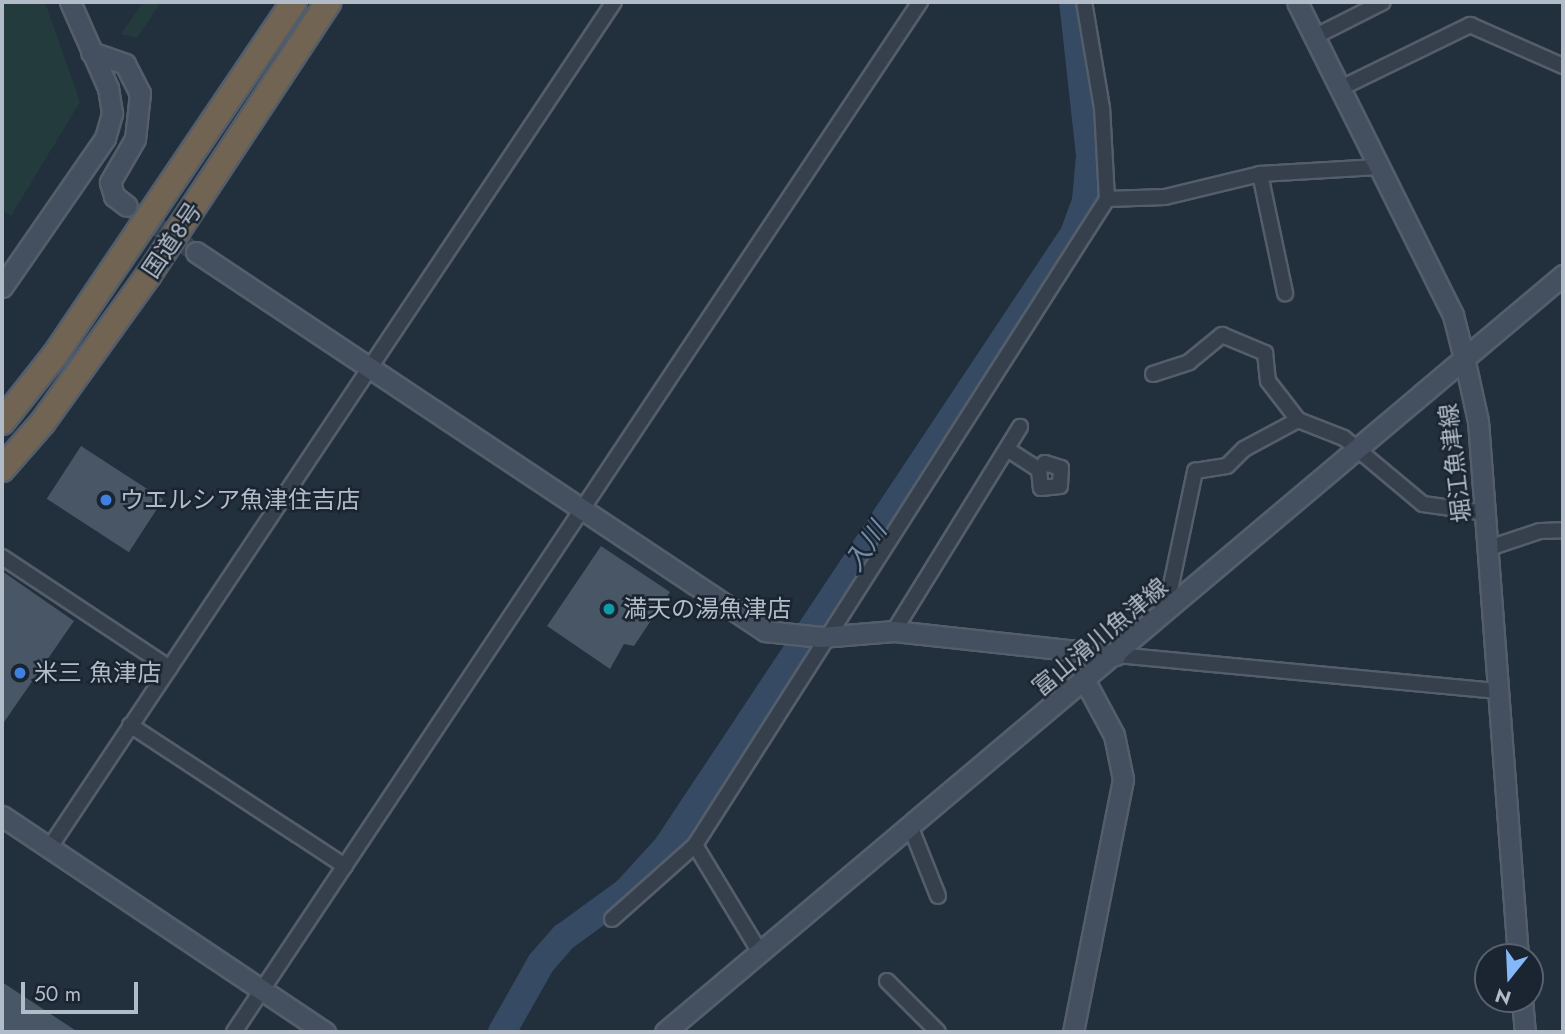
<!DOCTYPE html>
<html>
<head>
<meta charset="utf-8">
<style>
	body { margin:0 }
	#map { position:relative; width:1565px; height:1034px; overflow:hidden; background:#222f3c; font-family:Jost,"Noto Sans JP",sans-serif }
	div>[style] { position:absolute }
	.green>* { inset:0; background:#243b3d }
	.river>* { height:28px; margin:-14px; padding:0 14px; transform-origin:14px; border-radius:14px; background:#364b63 }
	.building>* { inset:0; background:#485665; transform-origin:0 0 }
	.secondary-tunnel>* { height:19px; margin-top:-9.5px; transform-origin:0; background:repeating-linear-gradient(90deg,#384451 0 19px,transparent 0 29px) }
	.roads { filter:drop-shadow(2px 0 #545e6a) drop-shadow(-2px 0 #545e6a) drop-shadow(0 2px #545e6a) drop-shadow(0 -2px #545e6a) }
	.street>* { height:14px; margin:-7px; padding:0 7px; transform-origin:7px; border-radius:7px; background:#36404c }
	.secondary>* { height:19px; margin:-9.5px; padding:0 9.5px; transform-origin:9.5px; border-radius:9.5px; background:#44505f }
	.highway>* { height:24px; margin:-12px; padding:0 12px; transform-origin:12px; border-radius:12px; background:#726453 }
	.dots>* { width:19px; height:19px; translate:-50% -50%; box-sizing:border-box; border:4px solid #1b2531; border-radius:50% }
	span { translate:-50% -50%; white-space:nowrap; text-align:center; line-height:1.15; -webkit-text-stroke:5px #1b2531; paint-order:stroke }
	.street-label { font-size:24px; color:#b2bbc8 }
	.poi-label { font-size:24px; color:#b2bbc8 }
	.left { translate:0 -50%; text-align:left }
	.water-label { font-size:26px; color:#718dab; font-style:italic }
	.frame { position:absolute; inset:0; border:4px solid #b2bbc8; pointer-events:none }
	.north { position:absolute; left:1474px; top:943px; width:70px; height:70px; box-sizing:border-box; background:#1b2531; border:2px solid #57616d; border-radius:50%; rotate:198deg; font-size:19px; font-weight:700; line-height:28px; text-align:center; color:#b2bbc8 }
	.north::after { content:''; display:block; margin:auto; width:24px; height:32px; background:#85b8f9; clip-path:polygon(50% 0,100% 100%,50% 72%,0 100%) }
	.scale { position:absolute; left:21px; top:982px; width:117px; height:32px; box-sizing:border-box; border:4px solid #b2bbc8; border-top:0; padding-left:9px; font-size:21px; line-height:24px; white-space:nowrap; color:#b2bbc8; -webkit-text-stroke:5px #1b2531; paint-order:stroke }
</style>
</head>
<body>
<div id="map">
	<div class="green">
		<div style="clip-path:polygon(2px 2px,45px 2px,80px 102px,11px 216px,2px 210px)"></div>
		<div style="clip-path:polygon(143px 2px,161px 2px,137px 38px,121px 34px)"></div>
	</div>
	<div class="river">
		<div style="left:502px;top:1032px;width:79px;rotate:-60.5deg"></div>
		<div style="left:541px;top:963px;width:35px;rotate:-49deg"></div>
		<div style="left:564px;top:937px;width:78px;rotate:-36.1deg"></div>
		<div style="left:627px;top:891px;width:59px;rotate:-47.7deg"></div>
		<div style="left:667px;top:847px;width:736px;rotate:-56.42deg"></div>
		<div style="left:1074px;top:234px;width:35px;rotate:-70deg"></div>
		<div style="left:1086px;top:201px;width:46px;rotate:-85deg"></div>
		<div style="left:1090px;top:155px;width:154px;rotate:-96.3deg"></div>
	</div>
	<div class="building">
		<div style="left:81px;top:446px;width:98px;height:63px;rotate:33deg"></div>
		<div style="clip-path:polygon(601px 546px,670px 592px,634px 646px,624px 644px,610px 669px,547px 626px)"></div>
		<div style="clip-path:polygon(2px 571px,74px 621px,2px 725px)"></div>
		<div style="clip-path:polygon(2px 982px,78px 1032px,2px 1032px)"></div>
	</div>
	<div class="secondary-tunnel">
		<div style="left:127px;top:206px;width:83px;rotate:33.7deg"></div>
	</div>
	<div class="roads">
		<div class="street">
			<div style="left:1314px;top:37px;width:77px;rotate:-26.9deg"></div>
			<div style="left:1341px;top:88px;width:144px;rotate:-26deg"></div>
			<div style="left:1470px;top:25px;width:102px;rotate:23.8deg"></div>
			<div style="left:1260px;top:174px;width:122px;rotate:78.1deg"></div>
			<div style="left:1107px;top:199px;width:58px;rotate:-2deg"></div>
			<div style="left:1165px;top:197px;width:98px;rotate:-13.6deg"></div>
			<div style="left:1260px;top:174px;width:118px;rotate:-3.4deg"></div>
			<div style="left:1153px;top:374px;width:38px;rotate:-18deg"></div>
			<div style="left:1189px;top:362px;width:43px;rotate:-39.3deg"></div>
			<div style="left:1222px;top:335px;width:47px;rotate:22.7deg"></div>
			<div style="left:1265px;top:353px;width:28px;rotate:84deg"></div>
			<div style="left:1268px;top:381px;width:49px;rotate:52.4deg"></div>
			<div style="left:1007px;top:449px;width:38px;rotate:33deg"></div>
			<div style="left:1039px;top:470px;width:18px;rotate:84deg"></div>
			<div style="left:1041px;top:488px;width:19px;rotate:-6deg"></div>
			<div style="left:1060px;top:486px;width:18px;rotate:-87deg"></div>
			<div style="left:1061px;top:468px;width:17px;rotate:-163deg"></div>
			<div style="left:1045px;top:463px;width:9px;rotate:131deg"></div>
			<div style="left:1489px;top:548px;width:54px;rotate:-18.4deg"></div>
			<div style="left:1540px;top:531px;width:23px;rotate:-2deg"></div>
			<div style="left:2px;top:557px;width:201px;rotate:33.5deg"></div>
			<div style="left:1176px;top:605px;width:16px;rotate:-112deg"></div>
			<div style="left:1170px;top:590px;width:122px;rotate:-78.1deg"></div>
			<div style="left:1195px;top:471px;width:32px;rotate:-9deg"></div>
			<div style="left:1227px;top:466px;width:24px;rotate:-45deg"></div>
			<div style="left:1244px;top:449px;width:61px;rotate:-28.2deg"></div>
			<div style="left:1298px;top:420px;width:49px;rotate:21.4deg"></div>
			<div style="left:1344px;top:438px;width:103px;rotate:39.9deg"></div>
			<div style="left:1423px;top:504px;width:64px;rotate:8.1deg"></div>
			<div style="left:894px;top:631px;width:240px;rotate:-58.3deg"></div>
			<div style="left:1116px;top:655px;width:385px;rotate:5.4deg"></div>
			<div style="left:130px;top:725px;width:257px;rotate:33.3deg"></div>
			<div style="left:911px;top:828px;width:73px;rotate:68.3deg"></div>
			<div style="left:50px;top:847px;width:1016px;rotate:-56.28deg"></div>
			<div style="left:612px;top:919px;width:111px;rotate:-41.7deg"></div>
			<div style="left:761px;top:954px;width:127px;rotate:-121.2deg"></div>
			<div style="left:695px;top:845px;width:766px;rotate:-57.47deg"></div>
			<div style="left:1107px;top:199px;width:91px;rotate:-93.1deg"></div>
			<div style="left:1102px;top:108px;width:108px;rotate:-99.6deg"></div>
			<div style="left:887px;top:981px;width:72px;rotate:45deg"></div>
			<div style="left:234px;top:1032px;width:1238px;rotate:-56.34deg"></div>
		</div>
		<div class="secondary">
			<div style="left:1297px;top:2px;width:350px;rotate:63.5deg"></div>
			<div style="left:1453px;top:315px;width:49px;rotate:75.7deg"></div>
			<div style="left:1465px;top:362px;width:60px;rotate:77.6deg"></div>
			<div style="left:1478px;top:421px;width:537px;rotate:85.73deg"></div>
			<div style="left:91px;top:52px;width:36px;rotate:19deg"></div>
			<div style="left:125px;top:64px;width:33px;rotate:63deg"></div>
			<div style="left:140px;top:93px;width:46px;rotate:96.2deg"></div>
			<div style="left:135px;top:139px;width:50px;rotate:120.2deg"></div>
			<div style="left:110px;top:182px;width:15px;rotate:74deg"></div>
			<div style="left:114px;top:196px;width:16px;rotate:38deg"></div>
			<div style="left:196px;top:252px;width:684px;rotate:33.67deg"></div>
			<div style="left:765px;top:631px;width:56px;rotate:6.1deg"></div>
			<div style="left:821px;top:637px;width:73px;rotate:-4.7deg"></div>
			<div style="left:894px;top:631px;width:223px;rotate:6.2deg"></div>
			<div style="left:2px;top:287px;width:181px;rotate:-55.3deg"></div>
			<div style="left:105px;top:138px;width:26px;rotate:-74deg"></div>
			<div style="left:112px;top:113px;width:25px;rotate:-99deg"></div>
			<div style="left:108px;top:88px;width:94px;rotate:-113.8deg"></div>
			<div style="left:2px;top:816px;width:389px;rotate:33.8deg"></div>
			<div style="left:1522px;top:999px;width:33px;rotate:85deg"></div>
			<div style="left:665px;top:1032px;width:1175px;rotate:-40.13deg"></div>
			<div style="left:1073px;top:1032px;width:258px;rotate:-78.8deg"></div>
			<div style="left:1123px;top:779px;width:45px;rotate:-101.6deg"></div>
			<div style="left:1114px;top:735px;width:61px;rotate:-118.2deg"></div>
		</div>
		<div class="highway">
			<div style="left:2px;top:422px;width:85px;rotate:-51.7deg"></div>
			<div style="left:55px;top:355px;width:426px;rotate:-55.9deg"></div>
			<div style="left:2px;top:469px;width:62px;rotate:-48.9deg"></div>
			<div style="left:43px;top:422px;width:180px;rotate:-54.3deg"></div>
			<div style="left:148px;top:276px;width:328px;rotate:-56.6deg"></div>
		</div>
	</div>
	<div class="dots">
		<div style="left:106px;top:500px;background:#3f7fe0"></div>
		<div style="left:609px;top:609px;background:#0f9aa8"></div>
		<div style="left:20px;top:673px;background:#3f7fe0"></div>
	</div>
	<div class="street-label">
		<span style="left:172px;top:240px;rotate:-56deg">国道8号</span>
		<span style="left:1455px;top:463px;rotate:-97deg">堀江魚津線</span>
		<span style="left:1100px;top:637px;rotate:-40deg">富山滑川魚津線</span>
	</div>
	<div class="poi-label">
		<span class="left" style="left:120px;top:500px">ウエルシア魚津住吉店</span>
		<span class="left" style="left:623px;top:609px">満天の湯魚津店</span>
		<span class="left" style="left:34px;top:673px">米三 魚津店</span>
	</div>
	<div class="water-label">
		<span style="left:866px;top:547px;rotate:-56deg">入川</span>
	</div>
	<div class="frame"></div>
	<div class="north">N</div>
	<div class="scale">50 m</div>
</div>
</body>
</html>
